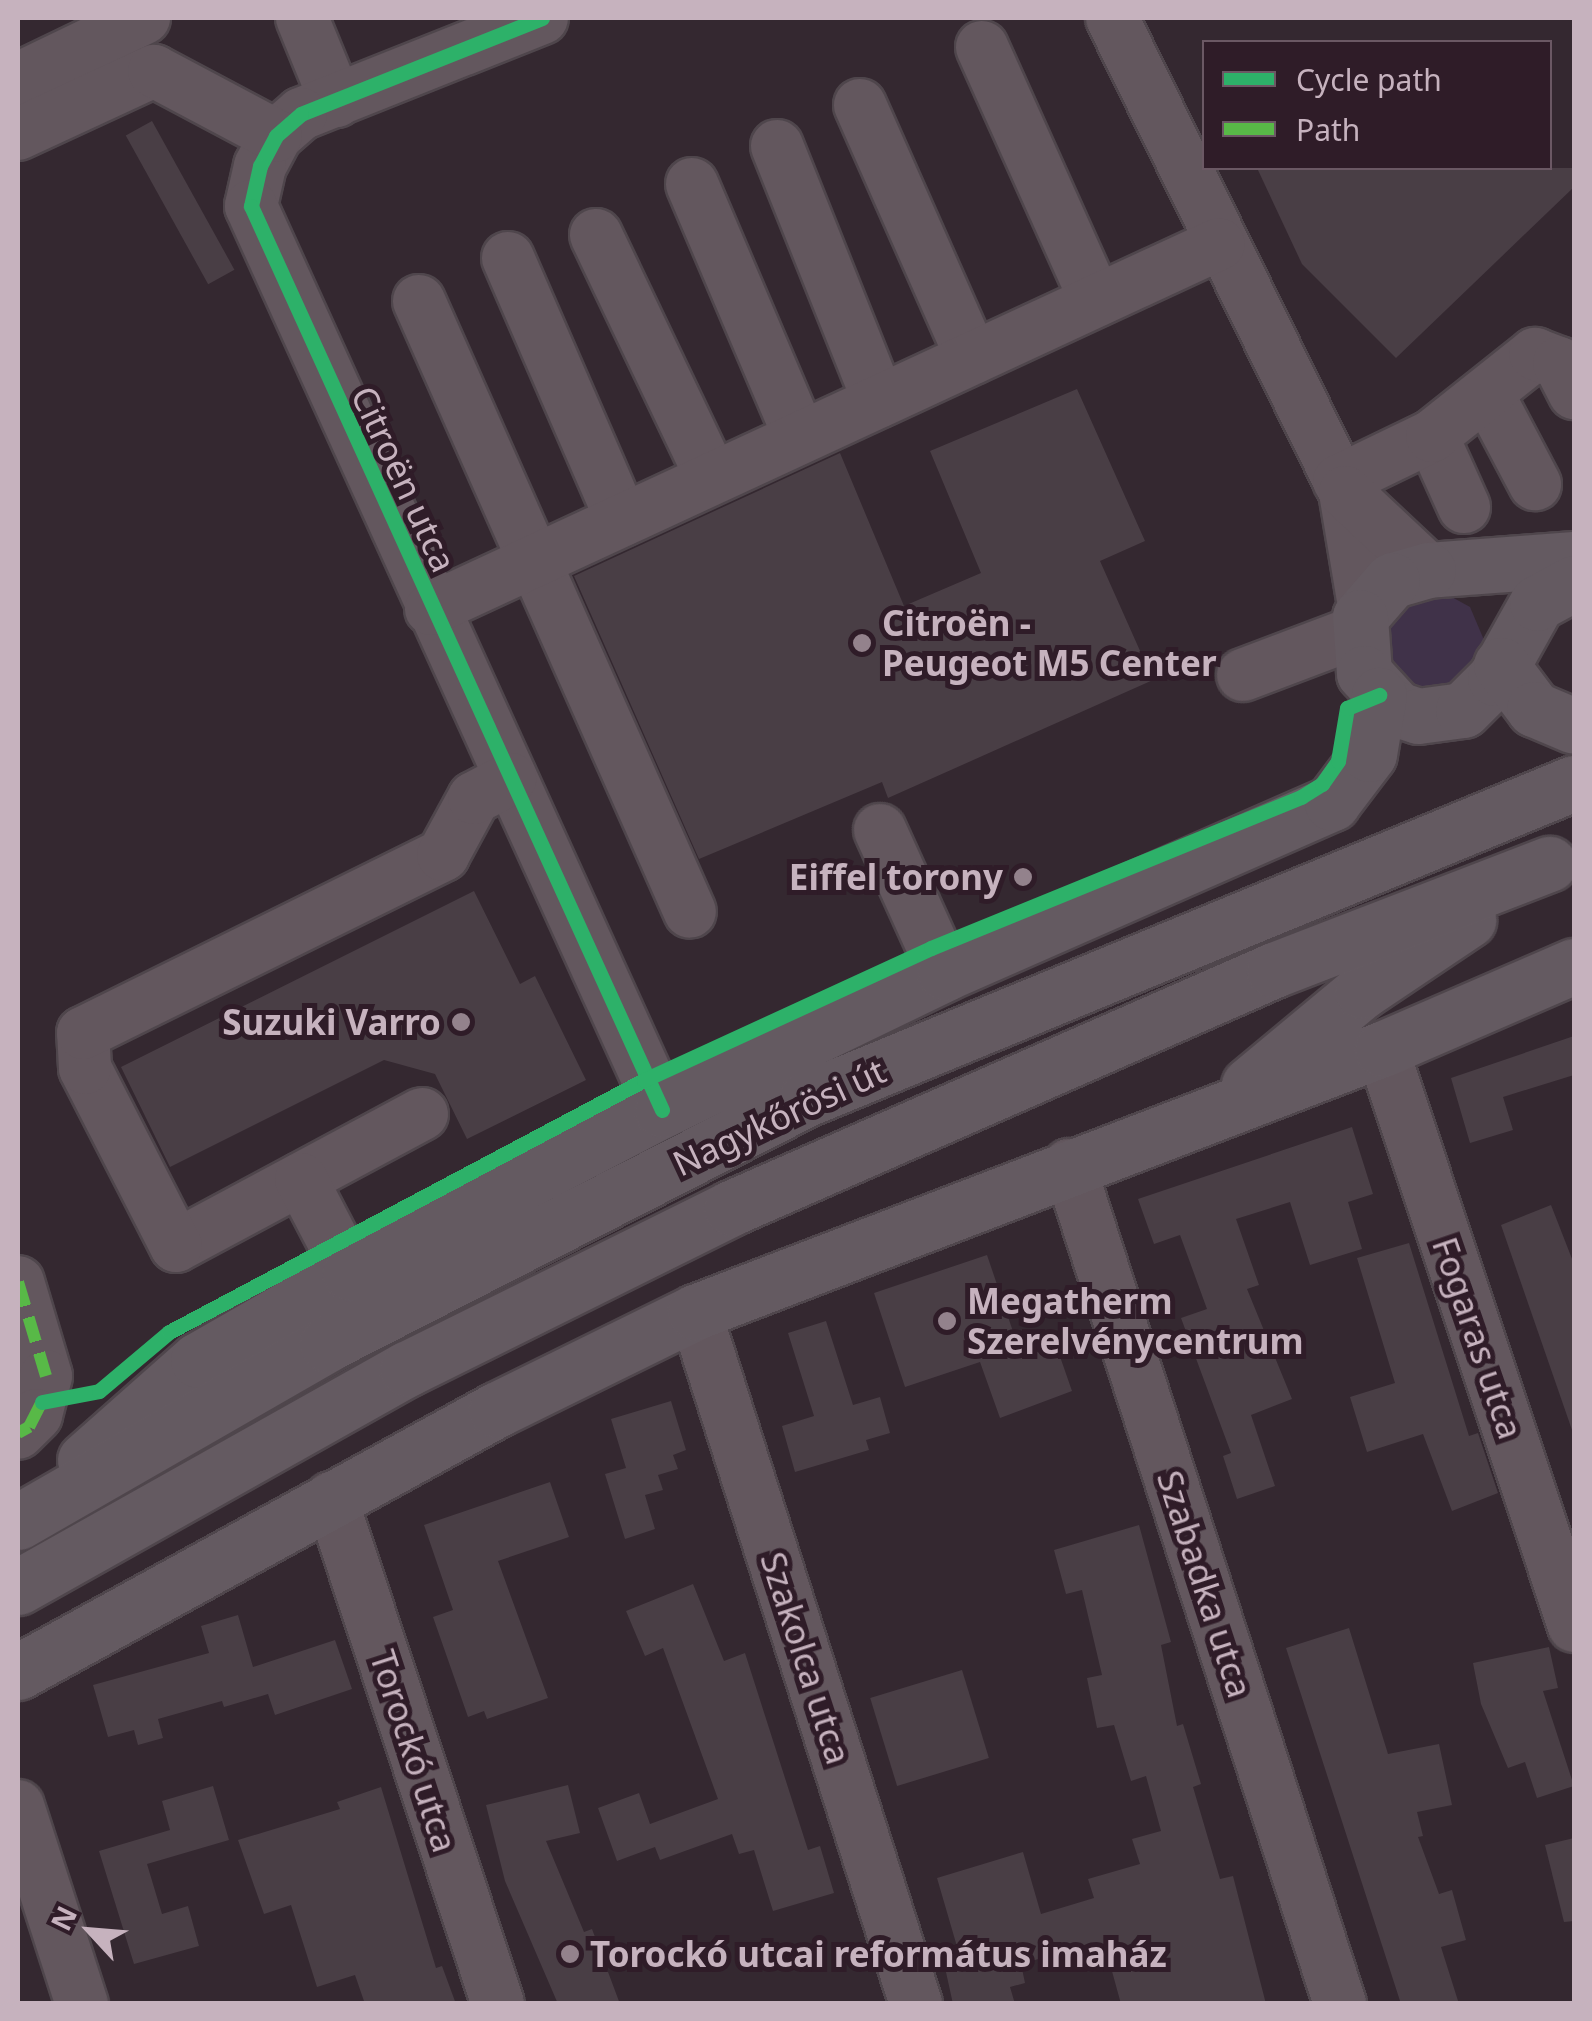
<!DOCTYPE html>
<html>
<head>
<meta charset="utf-8">
<style>
	body { margin:0 }
	#map { position:relative; width:1592px; height:2021px; overflow:hidden; background:#342830; font-family:"Noto Sans",sans-serif }
	div>[style] { position:absolute }
	.green>* { inset:0; background:#403249 }
	.building>* { inset:0; background:#493e45; transform-origin:0 0 }
	.roads { filter:drop-shadow(2px 0 #4f464c) drop-shadow(-2px 0 #4f464c) drop-shadow(0 2px #4f464c) drop-shadow(0 -2px #4f464c) }
	.minor>* { height:52px; margin:-26px; padding:0 26px; transform-origin:26px; border-radius:26px; background:#63575e }
	.major>* { height:55px; margin:-27.5px; padding:0 27.5px; transform-origin:27.5px; border-radius:27.5px; background:#645a61 }
	.quiet>* { height:12px; margin-top:-6px; transform-origin:0; background:repeating-linear-gradient(90deg,#58b947 0 25px,transparent 0 37px) }
	.cycleway>* { height:15px; margin:-7.5px; padding:0 7.5px; transform-origin:7.5px; border-radius:7.5px; background:#2db169 }
	.dots>* { width:28px; height:28px; translate:-50% -50%; box-sizing:border-box; border:5px solid #2f1c28; border-radius:50% }
	span { translate:-50% -50%; white-space:nowrap; text-align:center; line-height:1.15; -webkit-text-stroke:10px #2f1c28; paint-order:stroke }
	.street-label { font-size:35px; color:#c6b2be }
	.poi-label { font-size:35px; color:#c6b2be; font-weight:700 }
	.left { translate:0 -50%; text-align:left }
	.right { translate:-100% -50%; text-align:right }
	.frame { position:absolute; inset:0; border:20px solid #c6b2be; pointer-events:none }
	.legend { position:absolute; left:1202px; top:40px; width:350px; height:130px; box-sizing:border-box; background:#2f1c28; border:2px solid #6b5864; margin:0; padding:12px 18px; list-style:none; font-size:30px; color:#c6b2be }
	.legend li { display:flex; align-items:center; gap:20px; height:50px }
	.legend b { width:50px; border:2px solid #6b5864 }
	.north { position:absolute; left:40px; top:1881px; width:100px; height:100px; -webkit-text-stroke:8px #2f1c28; paint-order:stroke; rotate:296deg; font-size:28px; font-weight:700; line-height:40px; text-align:center; color:#c6b2be }
	.north::after { content:''; display:block; margin:auto; width:35px; height:45px; background:#c6b2be; clip-path:polygon(50% 0,100% 100%,50% 72%,0 100%) }
</style>
</head>
<body>
<div id="map">
	<div class="green">
		<div style="clip-path:polygon(1439px 590px,1470px 607px,1484px 640px,1482px 658px,1446px 696px,1395px 687px,1380px 622px,1390px 607px)"></div>
	</div>
	<div class="building">
		<div style="left:152px;top:121px;width:170px;height:30px;rotate:61deg"></div>
		<div style="clip-path:polygon(1257px 168px,1574px 168px,1574px 187px,1396px 358px,1302px 264px)"></div>
		<div style="clip-path:polygon(1077px 389px,1145px 541px,1100px 561px,1153px 680px,888px 798px,882px 782px,699px 859px,574px 576px,840px 453px,904px 606px,981px 573px,930px 451px)"></div>
		<div style="clip-path:polygon(474px 891px,520px 984px,535px 976px,586px 1080px,467px 1139px,435px 1074px,384px 1060px,170px 1167px,121px 1067px)"></div>
		<div style="clip-path:polygon(1574px 1036px,1574px 1075px,1503px 1097px,1513px 1130px,1470px 1143px,1451px 1078px)"></div>
		<div style="clip-path:polygon(1352px 1127px,1373px 1194px,1348px 1202px,1362px 1249px,1310px 1265px,1290px 1202px,1236px 1219px,1259px 1285px,1247px 1289px,1292px 1399px,1251px 1415px,1275px 1486px,1237px 1499px,1223px 1456px,1231px 1453px,1181px 1318px,1207px 1309px,1180px 1235px,1154px 1244px,1138px 1199px)"></div>
		<div style="clip-path:polygon(1551px 1205px,1574px 1264px,1572px 1430px,1501px 1225px)"></div>
		<div style="clip-path:polygon(1409px 1243px,1469px 1436px,1478px 1433px,1498px 1493px,1452px 1511px,1423px 1434px,1367px 1452px,1350px 1397px,1395px 1383px,1357px 1258px)"></div>
		<div style="clip-path:polygon(987px 1255px,1022px 1358px,1056px 1345px,1072px 1391px,1000px 1418px,980px 1362px,905px 1387px,874px 1293px)"></div>
		<div style="clip-path:polygon(826px 1321px,853px 1405px,880px 1397px,890px 1433px,866px 1440px,869px 1450px,795px 1472px,782px 1426px,814px 1416px,788px 1333px)"></div>
		<div style="clip-path:polygon(671px 1401px,686px 1450px,673px 1455px,678px 1469px,658px 1475px,663px 1490px,645px 1495px,655px 1529px,625px 1539px,605px 1474px,626px 1468px,611px 1419px)"></div>
		<div style="clip-path:polygon(550px 1482px,569px 1537px,498px 1561px,548px 1698px,487px 1719px,484px 1711px,468px 1717px,433px 1617px,453px 1610px,424px 1525px)"></div>
		<div style="clip-path:polygon(1139px 1525px,1171px 1642px,1161px 1645px,1177px 1726px,1183px 1724px,1201px 1784px,1193px 1787px,1220px 1879px,1233px 1876px,1266px 2004px,1121px 2004px,1110px 1964px,1094px 1969px,1087px 1945px,1021px 1964px,1025px 1983px,1010px 1987px,1015px 2004px,953px 2004px,942px 1954px,958px 1950px,937px 1878px,1023px 1852px,1041px 1914px,1094px 1898px,1088px 1879px,1140px 1864px,1132px 1839px,1161px 1831px,1146px 1776px,1131px 1781px,1114px 1725px,1097px 1728px,1087px 1678px,1102px 1675px,1082px 1590px,1066px 1594px,1054px 1550px)"></div>
		<div style="clip-path:polygon(693px 1584px,724px 1661px,745px 1653px,808px 1850px,820px 1846px,834px 1893px,773px 1911px,754px 1850px,739px 1854px,732px 1834px,660px 1860px,655px 1847px,617px 1861px,598px 1808px,639px 1793px,650px 1824px,718px 1799px,663px 1648px,645px 1656px,626px 1611px)"></div>
		<div style="clip-path:polygon(238px 1615px,253px 1667px,335px 1640px,352px 1689px,275px 1715px,268px 1694px,224px 1707px,222px 1701px,158px 1719px,163px 1738px,138px 1745px,134px 1730px,108px 1737px,93px 1685px,209px 1653px,201px 1626px)"></div>
		<div style="clip-path:polygon(1349px 1628px,1388px 1754px,1439px 1744px,1452px 1805px,1417px 1812px,1423px 1836px,1418px 1837px,1439px 1894px,1452px 1890px,1466px 1940px,1441px 1947px,1459px 2004px,1401px 2004px,1286px 1648px)"></div>
		<div style="clip-path:polygon(1549px 1647px,1558px 1688px,1543px 1691px,1574px 1786px,1537px 1798px,1525px 1762px,1508px 1768px,1481px 1704px,1473px 1663px)"></div>
		<div style="left:962px;top:1670px;width:92px;height:96px;rotate:73deg"></div>
		<div style="clip-path:polygon(568px 1785px,580px 1833px,546px 1841px,584px 1932px,592px 1929px,620px 2004px,558px 2004px,505px 1881px,486px 1805px)"></div>
		<div style="clip-path:polygon(213px 1786px,229px 1840px,147px 1864px,162px 1914px,188px 1906px,199px 1946px,134px 1964px,99px 1851px,170px 1830px,162px 1801px)"></div>
		<div style="clip-path:polygon(381px 1787px,436px 1968px,442px 1966px,456px 2004px,365px 2004px,355px 1975px,317px 1987px,291px 1905px,264px 1914px,238px 1840px,340px 1809px,337px 1802px)"></div>
		<div style="clip-path:polygon(1574px 1838px,1574px 1921px,1564px 1922px,1545px 1845px)"></div>
	</div>
	<div class="roads">
		<div class="minor">
			<div style="left:302px;top:18px;width:90px;rotate:67.7deg"></div>
			<div style="left:542px;top:18px;width:259px;rotate:158.3deg"></div>
			<div style="left:301px;top:114px;width:33px;rotate:139deg"></div>
			<div style="left:276px;top:136px;width:34px;rotate:118deg"></div>
			<div style="left:260px;top:166px;width:41px;rotate:102.7deg"></div>
			<div style="left:251px;top:206px;width:993px;rotate:65.55deg"></div>
			<div style="left:1112px;top:18px;width:528px;rotate:63.82deg"></div>
			<div style="left:1345px;top:492px;width:115px;rotate:80.5deg"></div>
			<div style="left:982px;top:47px;width:278px;rotate:65.8deg"></div>
			<div style="left:18px;top:79px;width:140px;rotate:-25.8deg"></div>
			<div style="left:860px;top:105px;width:277px;rotate:66.1deg"></div>
			<div style="left:18px;top:134px;width:150px;rotate:-24.9deg"></div>
			<div style="left:154px;top:71px;width:138px;rotate:28deg"></div>
			<div style="left:777px;top:146px;width:275px;rotate:68.2deg"></div>
			<div style="left:692px;top:184px;width:275px;rotate:66.9deg"></div>
			<div style="left:596px;top:235px;width:269px;rotate:64.5deg"></div>
			<div style="left:508px;top:258px;width:286px;rotate:66.5deg"></div>
			<div style="left:419px;top:301px;width:668px;rotate:66.08deg"></div>
			<div style="left:1488px;top:395px;width:101px;rotate:62.2deg"></div>
			<div style="left:1432px;top:436px;width:78px;rotate:65.7deg"></div>
			<div style="left:1339px;top:481px;width:103px;rotate:-25.8deg"></div>
			<div style="left:1432px;top:436px;width:132px;rotate:-38.5deg"></div>
			<div style="left:1535px;top:354px;width:26px;rotate:21deg"></div>
			<div style="left:1559px;top:363px;width:34px;rotate:63deg"></div>
			<div style="left:1345px;top:492px;width:114px;rotate:43.2deg"></div>
			<div style="left:431px;top:609px;width:868px;rotate:-24.85deg"></div>
			<div style="left:1243px;top:675px;width:122px;rotate:-20.7deg"></div>
			<div style="left:880px;top:830px;width:157px;rotate:65.6deg"></div>
			<div style="left:1382px;top:1049px;width:608px;rotate:71.59deg"></div>
			<div style="left:422px;top:1114px;width:279px;rotate:151.8deg"></div>
			<div style="left:176px;top:1246px;width:200px;rotate:-117.1deg"></div>
			<div style="left:85px;top:1068px;width:35px;rotate:-93deg"></div>
			<div style="left:83px;top:1033px;width:402px;rotate:-26.3deg"></div>
			<div style="left:443px;top:855px;width:65px;rotate:-61.5deg"></div>
			<div style="left:474px;top:798px;width:41px;rotate:-27.8deg"></div>
			<div style="left:1069px;top:1165px;width:882px;rotate:72.1deg"></div>
			<div style="left:301px;top:1179px;width:106px;rotate:62.5deg"></div>
			<div style="left:18px;top:1282px;width:98px;rotate:73.4deg"></div>
			<div style="left:46px;top:1376px;width:40px;rotate:104.4deg"></div>
			<div style="left:36px;top:1415px;width:25px;rotate:135deg"></div>
			<div style="left:695px;top:1312px;width:726px;rotate:72.29deg"></div>
			<div style="left:331px;top:1498px;width:533px;rotate:71.74deg"></div>
			<div style="left:18px;top:1806px;width:208px;rotate:72.1deg"></div>
		</div>
		<div class="major">
			<div style="left:1574px;top:559px;width:146px;rotate:175.7deg"></div>
			<div style="left:1428px;top:570px;width:37px;rotate:164deg"></div>
			<div style="left:1392px;top:580px;width:49px;rotate:130.9deg"></div>
			<div style="left:1360px;top:617px;width:56px;rotate:85.9deg"></div>
			<div style="left:1364px;top:673px;width:49px;rotate:47.5deg"></div>
			<div style="left:1397px;top:709px;width:22px;rotate:18deg"></div>
			<div style="left:1418px;top:716px;width:45px;rotate:-7.6deg"></div>
			<div style="left:1463px;top:710px;width:45px;rotate:-45deg"></div>
			<div style="left:1495px;top:678px;width:86px;rotate:-60.8deg"></div>
			<div style="left:1537px;top:603px;width:42px;rotate:-28.4deg"></div>
			<div style="left:1501px;top:665px;width:55px;rotate:53.1deg"></div>
			<div style="left:1534px;top:709px;width:43px;rotate:23deg"></div>
			<div style="left:1249px;top:1085px;width:147px;rotate:-39.8deg"></div>
			<div style="left:1362px;top:991px;width:128px;rotate:-33.8deg"></div>
			<div style="left:85px;top:1460px;width:151px;rotate:-41.5deg"></div>
			<div style="left:198px;top:1360px;width:175px;rotate:-29.8deg"></div>
			<div style="left:350px;top:1273px;width:352px;rotate:-27.6deg"></div>
			<div style="left:662px;top:1110px;width:314px;rotate:-25.8deg"></div>
			<div style="left:945px;top:973px;width:423px;rotate:-23.7deg"></div>
			<div style="left:1332px;top:803px;width:61px;rotate:-52.9deg"></div>
			<div style="left:1369px;top:754px;width:60px;rotate:-80.4deg"></div>
			<div style="left:18px;top:1522px;width:357px;rotate:-29.9deg"></div>
			<div style="left:327px;top:1344px;width:538px;rotate:-27.09deg"></div>
			<div style="left:806px;top:1099px;width:830px;rotate:-22.37deg"></div>
			<div style="left:18px;top:1587px;width:446px;rotate:-29.3deg"></div>
			<div style="left:407px;top:1369px;width:362px;rotate:-26.4deg"></div>
			<div style="left:731px;top:1208px;width:593px;rotate:-23.67deg"></div>
			<div style="left:1274px;top:970px;width:295px;rotate:-21.1deg"></div>
			<div style="left:18px;top:1672px;width:545px;rotate:-28.73deg"></div>
			<div style="left:496px;top:1410px;width:222px;rotate:-26.2deg"></div>
			<div style="left:695px;top:1312px;width:736px;rotate:-20.95deg"></div>
			<div style="left:1382px;top:1049px;width:209px;rotate:-23.4deg"></div>
		</div>
	</div>
	<div class="quiet">
		<div style="left:18px;top:1282px;width:98px;rotate:73.4deg"></div>
		<div style="left:18px;top:1433px;width:13px;rotate:-29deg"></div>
		<div style="left:29px;top:1427px;width:28px;rotate:-63deg"></div>
	</div>
	<div class="cycleway">
		<div style="left:542px;top:18px;width:259px;rotate:158.3deg"></div>
		<div style="left:301px;top:114px;width:33px;rotate:139deg"></div>
		<div style="left:276px;top:136px;width:34px;rotate:118deg"></div>
		<div style="left:260px;top:166px;width:41px;rotate:102.7deg"></div>
		<div style="left:251px;top:206px;width:993px;rotate:65.55deg"></div>
		<div style="left:42px;top:1402px;width:58px;rotate:-10.9deg"></div>
		<div style="left:99px;top:1391px;width:92px;rotate:-40.1deg"></div>
		<div style="left:169px;top:1332px;width:538px;rotate:-27.95deg"></div>
		<div style="left:644px;top:1080px;width:316px;rotate:-24.7deg"></div>
		<div style="left:931px;top:948px;width:400px;rotate:-22.2deg"></div>
		<div style="left:1301px;top:797px;width:25px;rotate:-32deg"></div>
		<div style="left:1322px;top:784px;width:28px;rotate:-55deg"></div>
		<div style="left:1338px;top:761px;width:54px;rotate:-80.4deg"></div>
		<div style="left:1347px;top:708px;width:35px;rotate:-22deg"></div>
	</div>
	<div class="dots">
		<div style="left:862px;top:643px;background:#93828c"></div>
		<div style="left:1023px;top:877px;background:#93828c"></div>
		<div style="left:461px;top:1022px;background:#93828c"></div>
		<div style="left:947px;top:1321px;background:#93828c"></div>
		<div style="left:570px;top:1954px;background:#93828c"></div>
	</div>
	<div class="street-label">
		<span style="left:404px;top:479px;rotate:65deg">Citroën utca</span>
		<span style="left:779px;top:1117px;rotate:-25deg">Nagykőrösi út</span>
		<span style="left:1478px;top:1338px;rotate:71deg">Fogaras utca</span>
		<span style="left:1205px;top:1584px;rotate:72deg">Szabadka utca</span>
		<span style="left:806px;top:1658px;rotate:72deg">Szakolca utca</span>
		<span style="left:414px;top:1751px;rotate:72deg">Torockó utca</span>
	</div>
	<div class="poi-label">
		<span class="left" style="left:882px;top:643px">Citroën -<br>Peugeot M5 Center</span>
		<span class="right" style="left:1003px;top:877px">Eiffel torony</span>
		<span class="right" style="left:441px;top:1022px">Suzuki Varro</span>
		<span class="left" style="left:967px;top:1321px">Megatherm<br>Szerelvénycentrum</span>
		<span class="left" style="left:590px;top:1954px">Torockó utcai református imaház</span>
	</div>
	<div class="frame"></div>
	<ul class="legend">
	<li><b style="height:12px;background:#2db169"></b>Cycle path</li>
	<li><b style="height:12px;background:#58b947"></b>Path</li>
	</ul>
	<div class="north">N</div>
</div>
</body>
</html>
